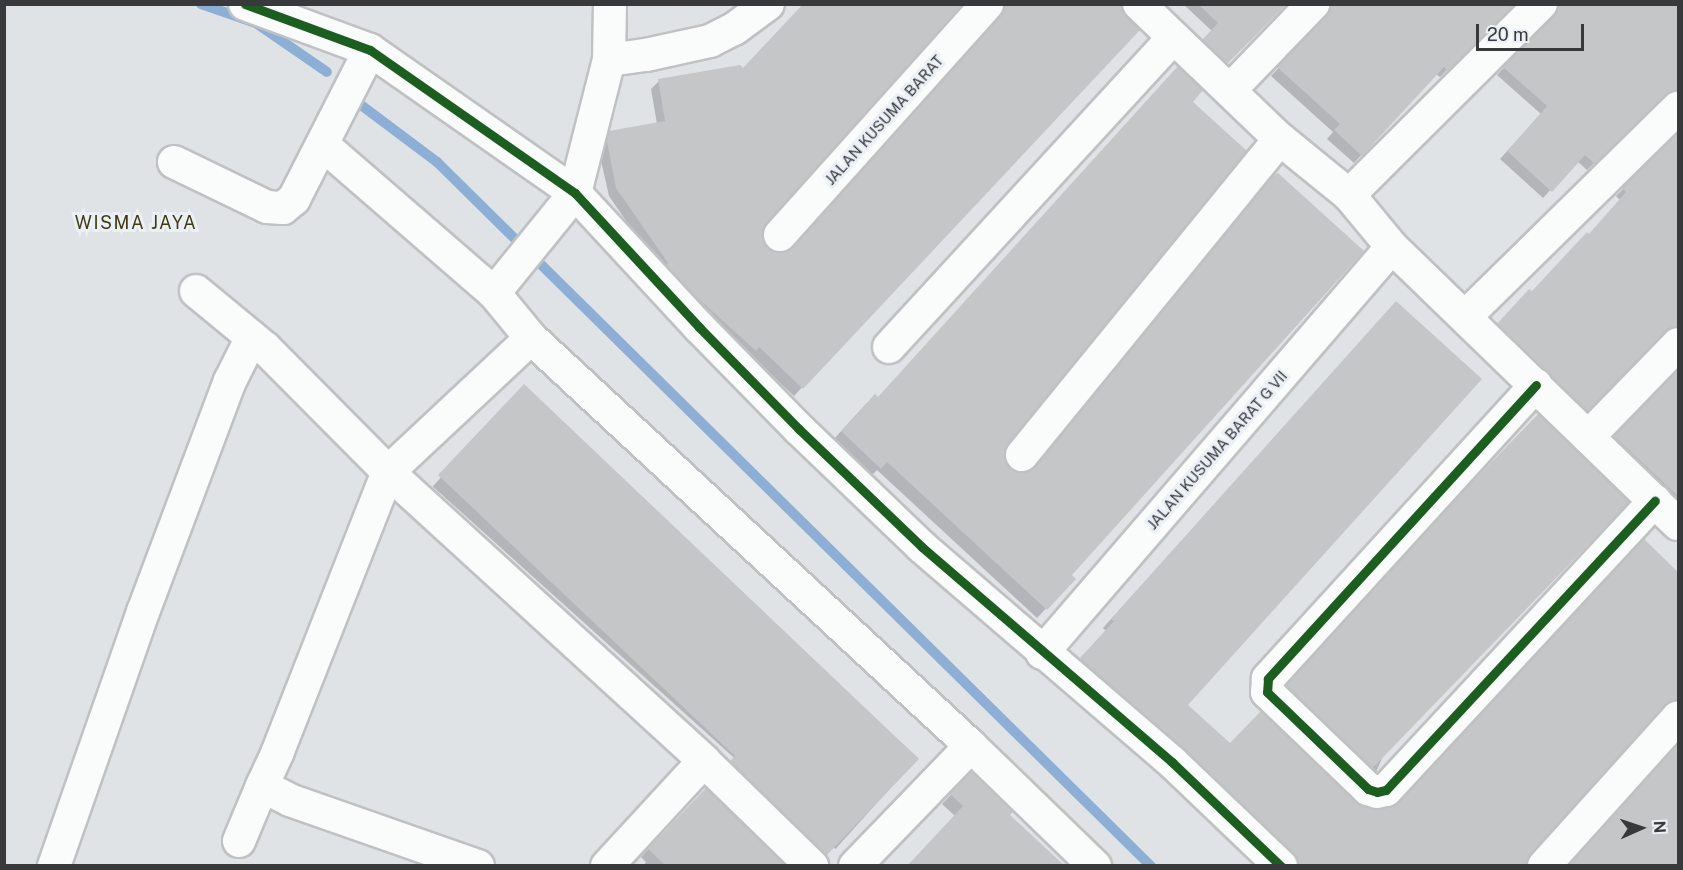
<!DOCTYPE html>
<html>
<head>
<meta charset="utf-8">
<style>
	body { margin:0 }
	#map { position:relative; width:1683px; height:870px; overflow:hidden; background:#e0e3e6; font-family:"Public Sans",sans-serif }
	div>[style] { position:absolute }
	.shadow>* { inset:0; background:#0003; transform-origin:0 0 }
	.stream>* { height:10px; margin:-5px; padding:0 5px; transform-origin:5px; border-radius:5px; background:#8daed5 }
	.building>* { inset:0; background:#c4c6c8; transform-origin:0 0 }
	.roads { filter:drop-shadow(2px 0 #bfc1c3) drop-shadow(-2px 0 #bfc1c3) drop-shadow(0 2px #bfc1c3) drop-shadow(0 -2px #bfc1c3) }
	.minor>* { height:32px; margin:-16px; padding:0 16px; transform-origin:16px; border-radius:16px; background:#fafbfb }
	.cycleway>* { height:9px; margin:-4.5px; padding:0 4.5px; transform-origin:4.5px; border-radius:4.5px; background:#1b5e20 }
	span { translate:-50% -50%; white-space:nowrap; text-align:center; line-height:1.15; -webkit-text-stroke:6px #eaf0f6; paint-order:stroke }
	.street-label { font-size:15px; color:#37393b }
	.quarter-label { font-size:18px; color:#3f3a10; letter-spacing:1.5px }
	.frame { position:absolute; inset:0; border:6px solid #37393b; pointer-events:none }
	.north { position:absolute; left:1611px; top:798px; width:60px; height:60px; -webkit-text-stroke:4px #eaf0f6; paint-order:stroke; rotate:87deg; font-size:16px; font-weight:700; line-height:24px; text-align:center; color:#37393b }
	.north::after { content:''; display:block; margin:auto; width:21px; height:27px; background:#37393b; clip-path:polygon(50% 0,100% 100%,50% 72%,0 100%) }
	.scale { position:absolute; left:1476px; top:24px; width:108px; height:27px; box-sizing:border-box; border:3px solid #37393b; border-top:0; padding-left:8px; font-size:18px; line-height:21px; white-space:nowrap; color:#37393b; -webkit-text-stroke:4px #eaf0f6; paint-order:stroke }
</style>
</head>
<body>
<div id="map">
	<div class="shadow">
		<div style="clip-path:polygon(995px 4px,1074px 4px,1120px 10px,1138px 30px,794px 396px,750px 355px,747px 358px,661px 272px,609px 196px,599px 152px,602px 141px,610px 133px,657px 124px,651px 89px,659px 81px,765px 222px,761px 230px,761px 240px,767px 250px,777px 254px,785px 254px,792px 249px,993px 26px,997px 18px)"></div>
		<div style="clip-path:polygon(1183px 4px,1285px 4px,1219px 70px,1196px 48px,1212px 31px)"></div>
		<div style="clip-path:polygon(1322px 4px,1513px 4px,1440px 77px,1436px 74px,1354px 163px,1327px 139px,1333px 132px,1271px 76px,1319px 25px,1324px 16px)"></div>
		<div style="clip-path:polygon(1550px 4px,1678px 4px,1678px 100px,1665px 97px,1657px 102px,1587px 170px,1577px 161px,1543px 198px,1500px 159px,1541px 114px,1497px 75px,1551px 18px)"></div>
		<div style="clip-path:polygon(1191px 102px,1007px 443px,1003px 451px,1004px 461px,1009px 470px,1018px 474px,1033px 470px,1275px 176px,1070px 575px,1074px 579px,1037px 618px,877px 470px,871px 476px,833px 440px,866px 404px,878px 398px)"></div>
		<div style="clip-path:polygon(1678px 135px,1678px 336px,1664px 334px,1657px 338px,1579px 418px,1491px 332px,1522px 298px,1532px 293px,1589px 235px,1620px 200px,1616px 196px)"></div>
		<div style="clip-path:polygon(1388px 312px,1186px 705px,1230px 745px,1372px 811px,1391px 809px,1399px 804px,1644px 541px,1678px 573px,1678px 678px,1529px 853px,1525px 866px,1287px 866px,1072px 668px,1106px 631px,1103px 628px)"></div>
		<div style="clip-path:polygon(1678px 371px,1678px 510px,1607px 445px)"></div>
		<div style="left:515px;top:395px;width:542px;height:123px;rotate:42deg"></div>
		<div style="clip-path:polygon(1530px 425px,1376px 772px,1367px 781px,1279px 695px)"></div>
		<div style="clip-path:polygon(1678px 745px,1678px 866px,1570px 866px)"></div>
		<div style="clip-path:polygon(971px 774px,1008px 815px,955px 816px,942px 804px)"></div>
		<div style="clip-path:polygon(677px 819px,784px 866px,643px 866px,646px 862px,641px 857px)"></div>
	</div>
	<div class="stream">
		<div style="left:201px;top:4px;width:58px;rotate:19.1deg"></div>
		<div style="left:256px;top:23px;width:86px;rotate:34.6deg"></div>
		<div style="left:361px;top:105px;width:95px;rotate:36.9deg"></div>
		<div style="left:437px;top:162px;width:1003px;rotate:44.6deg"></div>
	</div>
	<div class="building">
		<div style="clip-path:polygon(803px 4px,962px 4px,767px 223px,762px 232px,763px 241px,768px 249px,777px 253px,786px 252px,793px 247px,1000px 16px,1005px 4px,1122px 4px,1126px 17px,1140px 30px,803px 389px,759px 347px,756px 351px,689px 290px,666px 265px,668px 263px,616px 188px,607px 142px,609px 131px,665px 121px,658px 79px,740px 65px,743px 68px)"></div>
		<div style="clip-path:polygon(1198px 4px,1287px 4px,1227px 64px,1202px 40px,1218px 23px)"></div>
		<div style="clip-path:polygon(1330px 4px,1515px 4px,1448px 71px,1444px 67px,1362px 156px,1334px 130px,1340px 124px,1277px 67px,1326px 16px)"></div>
		<div style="clip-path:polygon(1558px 4px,1678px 4px,1678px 91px,1665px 95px,1595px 164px,1585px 155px,1552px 192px,1507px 151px,1547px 106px,1503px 67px,1554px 17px)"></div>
		<div style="clip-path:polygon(1178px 66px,1203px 90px,1193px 102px,1247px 151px,1008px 444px,1004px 453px,1005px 461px,1010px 469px,1020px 473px,1029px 472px,1036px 466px,1274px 175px,1278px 173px,1364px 251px,1072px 575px,1076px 579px,1047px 610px,887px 462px,881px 469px,841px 431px,875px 394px,878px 397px)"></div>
		<div style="clip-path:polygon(1678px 133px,1678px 327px,1665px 331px,1588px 411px,1497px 324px,1529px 289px,1532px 291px,1587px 232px,1589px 234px,1626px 192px,1622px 188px)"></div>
		<div style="clip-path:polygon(1396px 301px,1482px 379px,1188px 705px,1230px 743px,1261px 711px,1356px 802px,1372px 809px,1390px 808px,1399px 802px,1644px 539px,1678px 572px,1678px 699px,1665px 705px,1531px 854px,1526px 866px,1300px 866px,1293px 853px,1184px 749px,1080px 658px,1114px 621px,1111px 619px)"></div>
		<div style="clip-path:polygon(1678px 369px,1678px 496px,1614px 436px)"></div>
		<div style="clip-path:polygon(524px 384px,919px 759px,826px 856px,730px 761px,735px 756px,438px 475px)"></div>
		<div style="left:1538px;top:414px;width:127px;height:371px;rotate:44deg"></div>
		<div style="clip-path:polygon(1678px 743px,1678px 866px,1569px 866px)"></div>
		<div style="clip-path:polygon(971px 772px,1013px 812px,1010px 815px,1065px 866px,907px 866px,963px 806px,950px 794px)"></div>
		<div style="clip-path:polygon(706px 788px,786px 866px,666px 866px,648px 849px)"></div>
	</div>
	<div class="roads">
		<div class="minor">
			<div style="left:245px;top:4px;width:133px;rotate:20.2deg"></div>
			<div style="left:370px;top:50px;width:250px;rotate:34.9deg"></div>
			<div style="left:575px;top:193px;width:183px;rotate:47.2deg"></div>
			<div style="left:699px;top:327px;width:143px;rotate:45.6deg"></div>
			<div style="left:799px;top:429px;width:170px;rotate:43.8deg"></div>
			<div style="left:922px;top:547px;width:330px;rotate:40.7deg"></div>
			<div style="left:1172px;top:762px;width:151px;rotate:43.7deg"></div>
			<div style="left:1139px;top:4px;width:195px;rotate:43.8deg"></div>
			<div style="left:1280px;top:139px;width:89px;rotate:39.1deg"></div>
			<div style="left:1349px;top:195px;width:67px;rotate:50.4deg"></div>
			<div style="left:1392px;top:247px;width:398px;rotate:44.1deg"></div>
			<div style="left:609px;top:60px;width:37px;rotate:-8deg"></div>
			<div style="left:646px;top:55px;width:66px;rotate:-12.3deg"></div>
			<div style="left:710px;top:41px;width:27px;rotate:-27deg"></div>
			<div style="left:734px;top:29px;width:42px;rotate:-36.3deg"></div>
			<div style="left:1230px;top:90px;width:120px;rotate:-46deg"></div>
			<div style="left:323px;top:145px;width:226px;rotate:40.9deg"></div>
			<div style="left:494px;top:293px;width:58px;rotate:50.6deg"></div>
			<div style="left:531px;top:338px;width:600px;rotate:42.84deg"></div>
			<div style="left:971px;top:746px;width:173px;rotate:44.1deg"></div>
			<div style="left:174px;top:162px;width:103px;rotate:25.8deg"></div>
			<div style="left:267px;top:207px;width:16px;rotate:4deg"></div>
			<div style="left:283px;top:208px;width:14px;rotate:-39deg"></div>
			<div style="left:294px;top:199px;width:167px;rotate:-63deg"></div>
			<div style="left:1349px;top:195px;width:271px;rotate:-44.9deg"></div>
			<div style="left:780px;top:235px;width:310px;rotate:-48.1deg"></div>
			<div style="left:196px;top:291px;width:89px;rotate:39.6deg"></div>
			<div style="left:265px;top:348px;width:175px;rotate:45.2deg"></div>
			<div style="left:388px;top:472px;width:428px;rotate:42.4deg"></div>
			<div style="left:704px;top:761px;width:151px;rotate:44.2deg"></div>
			<div style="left:494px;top:293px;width:129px;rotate:-51deg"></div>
			<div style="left:575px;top:193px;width:137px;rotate:-75.7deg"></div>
			<div style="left:609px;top:60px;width:56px;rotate:-89deg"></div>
			<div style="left:1466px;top:316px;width:297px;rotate:-44.5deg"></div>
			<div style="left:889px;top:347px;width:418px;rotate:-47.4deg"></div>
			<div style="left:1536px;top:385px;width:398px;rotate:132.4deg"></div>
			<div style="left:1268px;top:679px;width:13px;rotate:94deg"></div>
			<div style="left:1267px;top:692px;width:140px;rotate:43.8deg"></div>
			<div style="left:1368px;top:789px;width:9px;rotate:18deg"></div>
			<div style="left:1377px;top:792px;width:9px;rotate:-13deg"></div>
			<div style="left:1386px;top:790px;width:395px;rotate:-47.1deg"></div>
			<div style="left:1588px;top:437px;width:129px;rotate:-45.9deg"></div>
			<div style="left:1022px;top:455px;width:408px;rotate:-50.8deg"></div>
			<div style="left:1042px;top:653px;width:536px;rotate:-49.24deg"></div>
			<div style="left:239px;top:841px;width:60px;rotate:-67.3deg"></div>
			<div style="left:54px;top:866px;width:269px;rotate:-70.7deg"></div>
			<div style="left:143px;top:612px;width:247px;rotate:-69.4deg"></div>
			<div style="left:230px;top:381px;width:49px;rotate:-63.4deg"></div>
			<div style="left:478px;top:866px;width:199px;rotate:-160.7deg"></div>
			<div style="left:290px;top:800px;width:31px;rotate:-153deg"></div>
			<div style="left:262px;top:786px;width:38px;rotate:-65deg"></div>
			<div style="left:278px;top:751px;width:300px;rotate:-68.5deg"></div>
			<div style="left:388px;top:472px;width:196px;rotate:-43.1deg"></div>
			<div style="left:607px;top:866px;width:143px;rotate:-47.3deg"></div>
			<div style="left:855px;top:866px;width:167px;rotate:-46deg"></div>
			<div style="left:1544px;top:866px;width:200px;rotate:-48deg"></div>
		</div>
	</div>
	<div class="cycleway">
		<div style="left:245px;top:4px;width:133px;rotate:20.2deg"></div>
		<div style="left:370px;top:50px;width:250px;rotate:34.9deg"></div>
		<div style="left:575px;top:193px;width:183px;rotate:47.2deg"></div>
		<div style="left:699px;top:327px;width:143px;rotate:45.6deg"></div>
		<div style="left:799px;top:429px;width:170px;rotate:43.8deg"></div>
		<div style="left:922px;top:547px;width:330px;rotate:40.7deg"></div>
		<div style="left:1172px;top:762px;width:151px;rotate:43.7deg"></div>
		<div style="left:1536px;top:385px;width:398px;rotate:132.4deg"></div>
		<div style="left:1268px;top:679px;width:13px;rotate:94deg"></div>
		<div style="left:1267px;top:692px;width:140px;rotate:43.8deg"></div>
		<div style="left:1368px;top:789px;width:9px;rotate:18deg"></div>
		<div style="left:1377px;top:792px;width:9px;rotate:-13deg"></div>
		<div style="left:1386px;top:790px;width:395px;rotate:-47.1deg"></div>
	</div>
	<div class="street-label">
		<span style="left:884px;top:120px;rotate:-48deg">JALAN KUSUMA BARAT</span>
		<span style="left:1217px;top:450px;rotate:-49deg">JALAN KUSUMA BARAT G VII</span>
	</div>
	<div class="quarter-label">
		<span style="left:136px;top:223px">WISMA JAYA</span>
	</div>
	<div class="frame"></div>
	<div class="north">N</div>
	<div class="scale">20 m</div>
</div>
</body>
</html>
